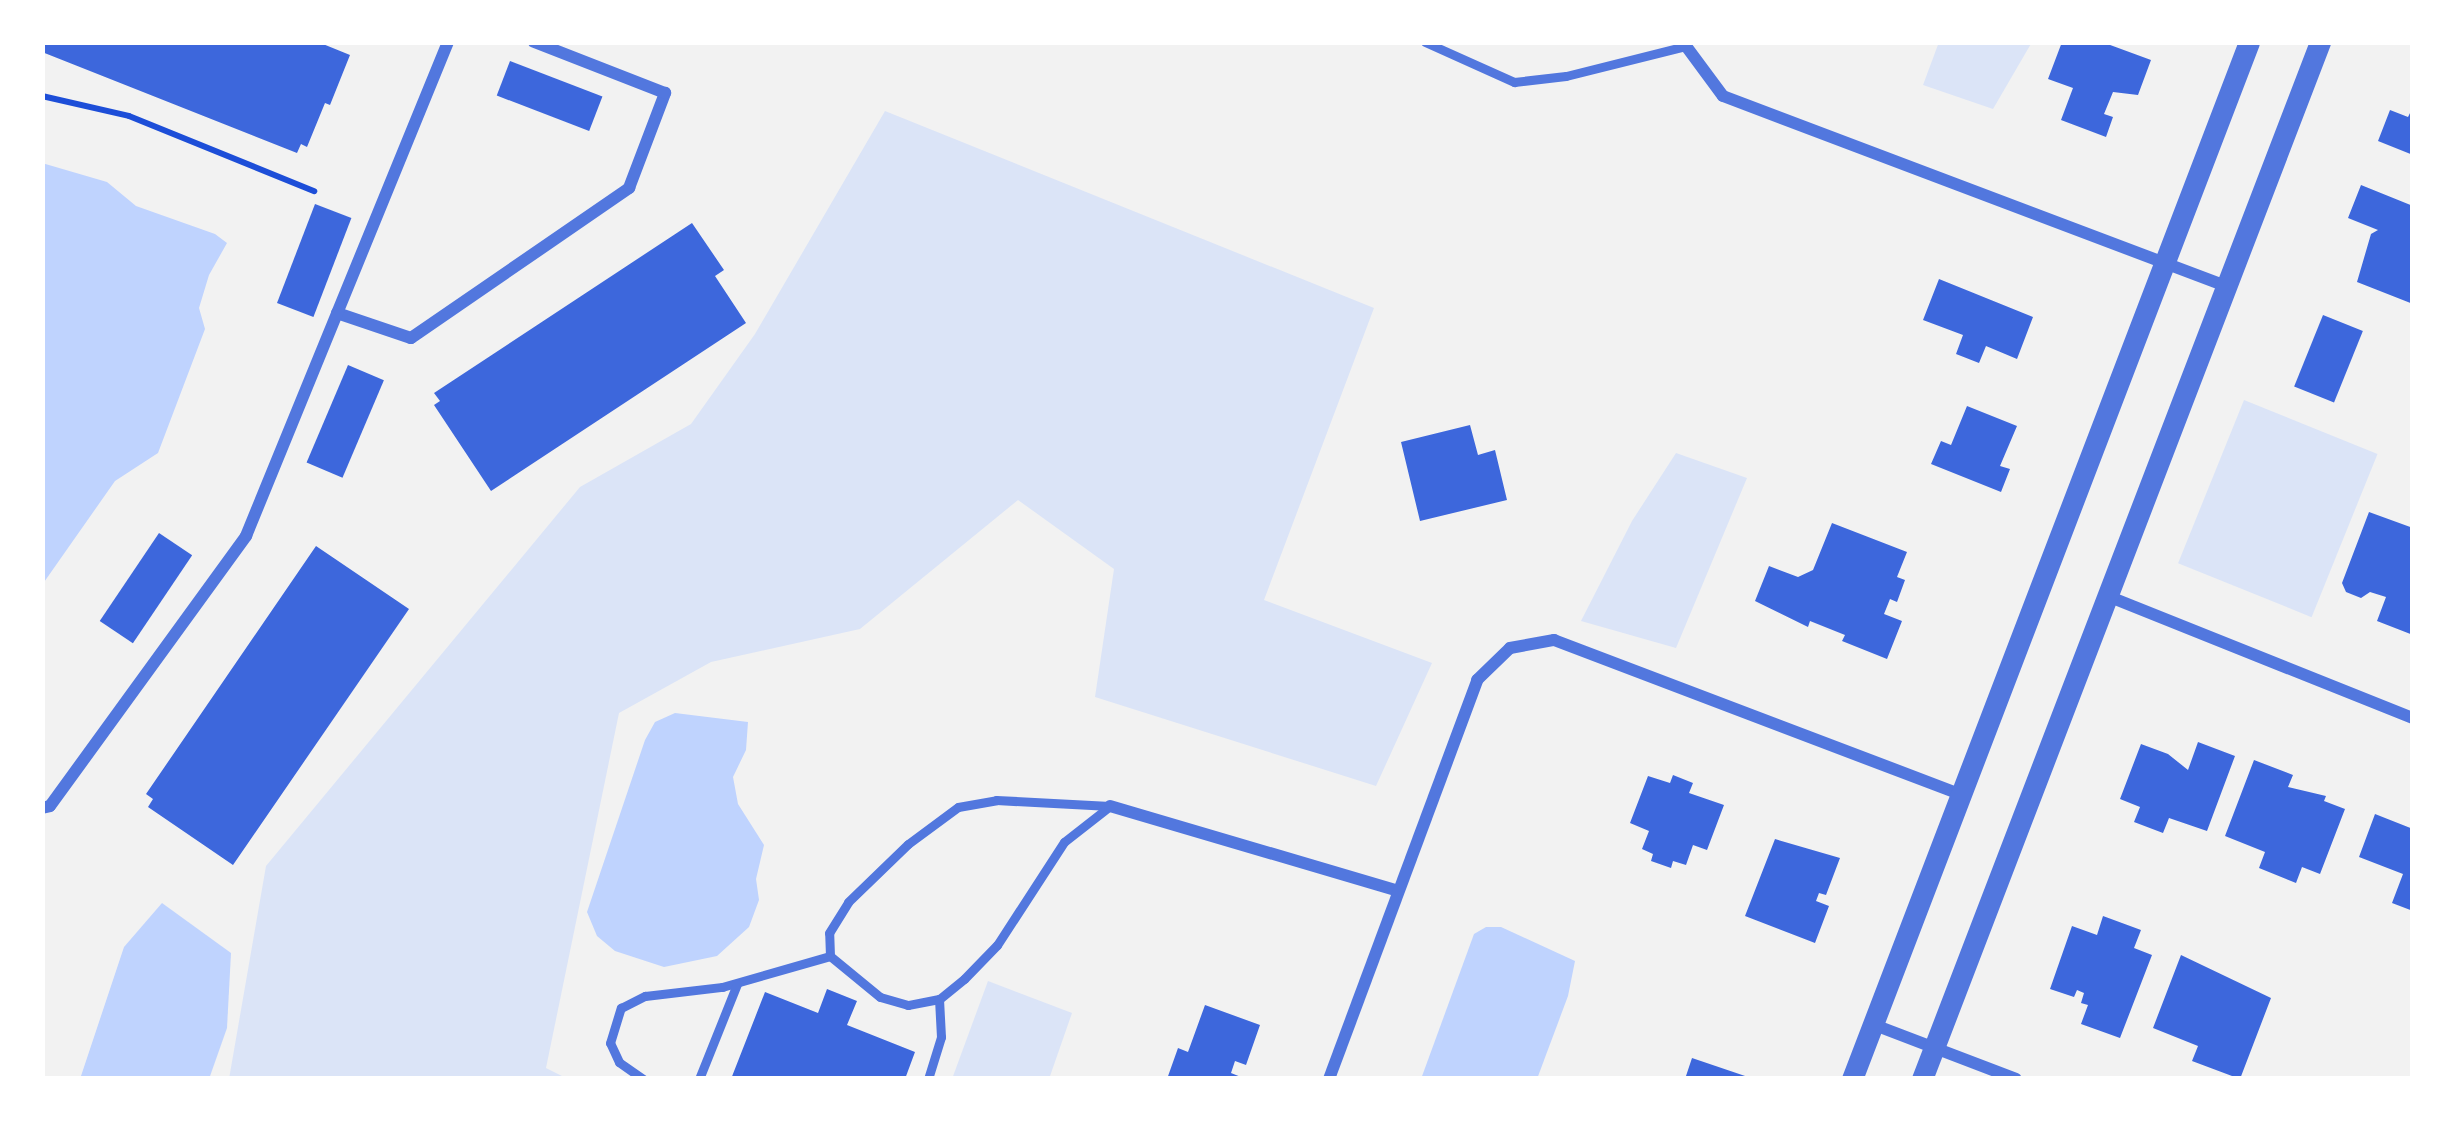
<!DOCTYPE html>
<html>
<head>
<meta charset="utf-8">
<style>
	body { margin:0 }
	#map { position:relative; width:2455px; height:1121px; overflow:hidden; background:#f2f2f2; font-family:"Exo 2",sans-serif }
	div>[style] { position:absolute }
	.green>* { inset:0; background:#dbe4f7; transform-origin:0 0 }
	.water>* { inset:0; background:#bfd3fe }
	.building>* { inset:0; background:#3d67dc; transform-origin:0 0 }
	.path>* { height:6px; margin:-3px; padding:0 3px; transform-origin:3px; border-radius:3px; background:#1d4ed8 }
	.service>* { height:9px; margin:-4.5px; padding:0 4.5px; transform-origin:4.5px; border-radius:4.5px; background:#5277de }
	.minor>* { height:12px; margin:-6px; padding:0 6px; transform-origin:6px; border-radius:6px; background:#5277de }
	.tertiary>* { height:21px; margin:-10.5px; padding:0 10.5px; transform-origin:10.5px; border-radius:10.5px; background:#5277de }
	span { translate:-50% -50%; white-space:nowrap; text-align:center; line-height:1.15; -webkit-text-stroke:12px #fff; paint-order:stroke }
	.frame { position:absolute; inset:0; border:45px solid #fff; pointer-events:none }
</style>
</head>
<body>
<div id="map">
	<div class="green">
		<div style="clip-path:polygon(1939px 42px,2032px 42px,1993px 109px,1923px 85px)"></div>
		<div style="clip-path:polygon(885px 111px,1374px 308px,1264px 600px,1432px 663px,1376px 786px,1095px 697px,1114px 569px,1018px 500px,860px 629px,711px 662px,619px 713px,546px 1068px,568px 1079px,229px 1079px,266px 866px,580px 487px,691px 424px,755px 334px)"></div>
		<div style="left:2244px;top:400px;width:144px;height:176px;rotate:22deg"></div>
		<div style="clip-path:polygon(1676px 453px,1747px 478px,1676px 648px,1581px 621px,1632px 521px)"></div>
		<div style="clip-path:polygon(988px 981px,1072px 1013px,1049px 1079px,952px 1079px)"></div>
	</div>
	<div class="water">
		<div style="clip-path:polygon(42px 163px,107px 182px,136px 206px,215px 234px,227px 243px,209px 275px,199px 308px,205px 329px,158px 453px,115px 481px,42px 585px)"></div>
		<div style="clip-path:polygon(675px 713px,748px 722px,746px 750px,733px 777px,738px 804px,764px 845px,756px 879px,759px 900px,749px 927px,717px 956px,664px 967px,615px 951px,597px 936px,587px 912px,645px 740px,655px 722px)"></div>
		<div style="clip-path:polygon(162px 903px,231px 953px,227px 1028px,209px 1079px,80px 1079px,124px 947px)"></div>
		<div style="clip-path:polygon(1486px 927px,1501px 927px,1575px 961px,1568px 996px,1537px 1079px,1421px 1079px,1474px 934px)"></div>
	</div>
	<div class="building">
		<div style="clip-path:polygon(42px 42px,318px 42px,350px 55px,330px 105px,325px 103px,307px 147px,301px 144px,297px 153px,42px 52px)"></div>
		<div style="clip-path:polygon(2062px 42px,2102px 42px,2151px 60px,2138px 95px,2113px 92px,2104px 114px,2113px 117px,2106px 137px,2061px 120px,2073px 88px,2048px 79px)"></div>
		<div style="left:510px;top:61px;width:99px;height:37px;rotate:21deg"></div>
		<div style="clip-path:polygon(2413px 107px,2413px 155px,2378px 141px,2390px 110px,2408px 117px)"></div>
		<div style="clip-path:polygon(2361px 185px,2413px 206px,2413px 304px,2357px 282px,2371px 234px,2378px 230px,2348px 218px)"></div>
		<div style="left:315px;top:204px;width:39px;height:106px;rotate:21deg"></div>
		<div style="clip-path:polygon(692px 223px,724px 270px,715px 276px,746px 323px,491px 491px,434px 405px,440px 401px,434px 393px)"></div>
		<div style="clip-path:polygon(1939px 279px,2033px 317px,2017px 359px,1986px 346px,1979px 363px,1956px 354px,1963px 335px,1923px 320px)"></div>
		<div style="left:2323px;top:315px;width:43px;height:77px;rotate:22deg"></div>
		<div style="left:348px;top:365px;width:39px;height:106px;rotate:23deg"></div>
		<div style="clip-path:polygon(1967px 406px,2017px 426px,2000px 466px,2010px 469px,2001px 492px,1931px 464px,1941px 441px,1951px 445px)"></div>
		<div style="clip-path:polygon(1470px 425px,1478px 455px,1495px 450px,1507px 500px,1420px 521px,1401px 442px)"></div>
		<div style="clip-path:polygon(2369px 512px,2413px 528px,2413px 635px,2377px 621px,2386px 597px,2370px 592px,2361px 598px,2346px 592px,2342px 583px)"></div>
		<div style="clip-path:polygon(1832px 523px,1907px 552px,1897px 577px,1905px 580px,1897px 602px,1890px 599px,1884px 614px,1902px 621px,1887px 659px,1842px 641px,1845px 635px,1810px 621px,1808px 627px,1755px 601px,1769px 566px,1798px 577px,1813px 570px)"></div>
		<div style="left:159px;top:533px;width:40px;height:106px;rotate:34deg"></div>
		<div style="clip-path:polygon(316px 546px,409px 609px,233px 865px,148px 807px,153px 799px,146px 794px)"></div>
		<div style="clip-path:polygon(2198px 742px,2235px 756px,2207px 831px,2169px 818px,2163px 833px,2134px 822px,2140px 807px,2120px 799px,2141px 744px,2168px 754px,2188px 770px)"></div>
		<div style="clip-path:polygon(2254px 760px,2293px 775px,2288px 787px,2326px 796px,2324px 801px,2345px 809px,2320px 874px,2302px 867px,2296px 883px,2259px 868px,2265px 852px,2225px 836px)"></div>
		<div style="clip-path:polygon(1673px 775px,1693px 783px,1689px 793px,1724px 805px,1707px 850px,1693px 845px,1686px 865px,1673px 861px,1671px 868px,1651px 861px,1653px 854px,1642px 849px,1649px 831px,1630px 823px,1648px 776px,1670px 783px)"></div>
		<div style="clip-path:polygon(2375px 814px,2413px 829px,2413px 911px,2392px 903px,2403px 874px,2359px 857px)"></div>
		<div style="clip-path:polygon(1775px 839px,1840px 858px,1826px 895px,1819px 893px,1816px 901px,1829px 906px,1815px 943px,1745px 916px)"></div>
		<div style="clip-path:polygon(2103px 916px,2141px 930px,2134px 948px,2152px 955px,2120px 1038px,2081px 1024px,2088px 1005px,2081px 1003px,2084px 993px,2077px 990px,2074px 997px,2050px 989px,2072px 926px,2097px 935px)"></div>
		<div style="clip-path:polygon(2181px 955px,2271px 998px,2240px 1079px,2192px 1061px,2198px 1046px,2153px 1028px)"></div>
		<div style="clip-path:polygon(827px 989px,857px 1001px,847px 1025px,915px 1052px,905px 1079px,731px 1079px,765px 992px,818px 1013px)"></div>
		<div style="clip-path:polygon(1205px 1005px,1260px 1025px,1246px 1065px,1235px 1061px,1231px 1073px,1246px 1079px,1167px 1079px,1178px 1048px,1188px 1052px)"></div>
		<div style="clip-path:polygon(1692px 1058px,1751px 1078px,1750px 1079px,1685px 1079px)"></div>
	</div>
	<div class="path">
		<div style="left:42px;top:96px;width:89px;rotate:12.9deg"></div>
		<div style="left:129px;top:116px;width:200px;rotate:22.1deg"></div>
	</div>
	<div class="service">
		<div style="left:1425px;top:42px;width:98px;rotate:24.2deg"></div>
		<div style="left:1514px;top:82px;width:52px;rotate:-6.6deg"></div>
		<div style="left:1566px;top:76px;width:123px;rotate:-14.1deg"></div>
		<div style="left:996px;top:800px;width:114px;rotate:3deg"></div>
		<div style="left:1110px;top:806px;width:58px;rotate:142deg"></div>
		<div style="left:1064px;top:842px;width:123px;rotate:123deg"></div>
		<div style="left:997px;top:945px;width:47px;rotate:134.1deg"></div>
		<div style="left:964px;top:979px;width:32px;rotate:141deg"></div>
		<div style="left:939px;top:999px;width:32px;rotate:169deg"></div>
		<div style="left:908px;top:1005px;width:29px;rotate:-164deg"></div>
		<div style="left:880px;top:997px;width:65px;rotate:-140.6deg"></div>
		<div style="left:830px;top:956px;width:23px;rotate:-92deg"></div>
		<div style="left:829px;top:933px;width:36px;rotate:-58deg"></div>
		<div style="left:848px;top:902px;width:83px;rotate:-44deg"></div>
		<div style="left:908px;top:844px;width:62px;rotate:-36.5deg"></div>
		<div style="left:958px;top:807px;width:39px;rotate:-10deg"></div>
		<div style="left:643px;top:1079px;width:29px;rotate:-145deg"></div>
		<div style="left:619px;top:1062px;width:21px;rotate:-115deg"></div>
		<div style="left:610px;top:1043px;width:37px;rotate:-73deg"></div>
		<div style="left:621px;top:1008px;width:27px;rotate:-27deg"></div>
		<div style="left:645px;top:996px;width:78px;rotate:-6.7deg"></div>
		<div style="left:722px;top:987px;width:112px;rotate:-16deg"></div>
		<div style="left:699px;top:1079px;width:102px;rotate:-68.2deg"></div>
		<div style="left:928px;top:1079px;width:44px;rotate:-72.8deg"></div>
		<div style="left:941px;top:1037px;width:38px;rotate:-93deg"></div>
	</div>
	<div class="minor">
		<div style="left:1683px;top:42px;width:67px;rotate:53.5deg"></div>
		<div style="left:1723px;top:96px;width:535px;rotate:20.71deg"></div>
		<div style="left:337px;top:313px;width:78px;rotate:18.7deg"></div>
		<div style="left:411px;top:338px;width:265px;rotate:-34.5deg"></div>
		<div style="left:629px;top:188px;width:102px;rotate:-69.2deg"></div>
		<div style="left:665px;top:93px;width:141px;rotate:-158.7deg"></div>
		<div style="left:2105px;top:595px;width:332px;rotate:21.8deg"></div>
		<div style="left:1110px;top:806px;width:300px;rotate:16.4deg"></div>
		<div style="left:42px;top:808px;width:8px;rotate:-14deg"></div>
		<div style="left:50px;top:806px;width:334px;rotate:-54deg"></div>
		<div style="left:246px;top:536px;width:534px;rotate:-67.76deg"></div>
		<div style="left:1872px;top:1024px;width:154px;rotate:20.9deg"></div>
		<div style="left:1329px;top:1079px;width:426px;rotate:-69.6deg"></div>
		<div style="left:1477px;top:680px;width:46px;rotate:-44.1deg"></div>
		<div style="left:1510px;top:648px;width:45px;rotate:-10.3deg"></div>
		<div style="left:1554px;top:640px;width:433px;rotate:20.8deg"></div>
	</div>
	<div class="tertiary">
		<div style="left:1852px;top:1079px;width:1110px;rotate:-69.05deg"></div>
		<div style="left:1922px;top:1079px;width:1111px;rotate:-69deg"></div>
	</div>
	<div class="frame"></div>
</div>
</body>
</html>
